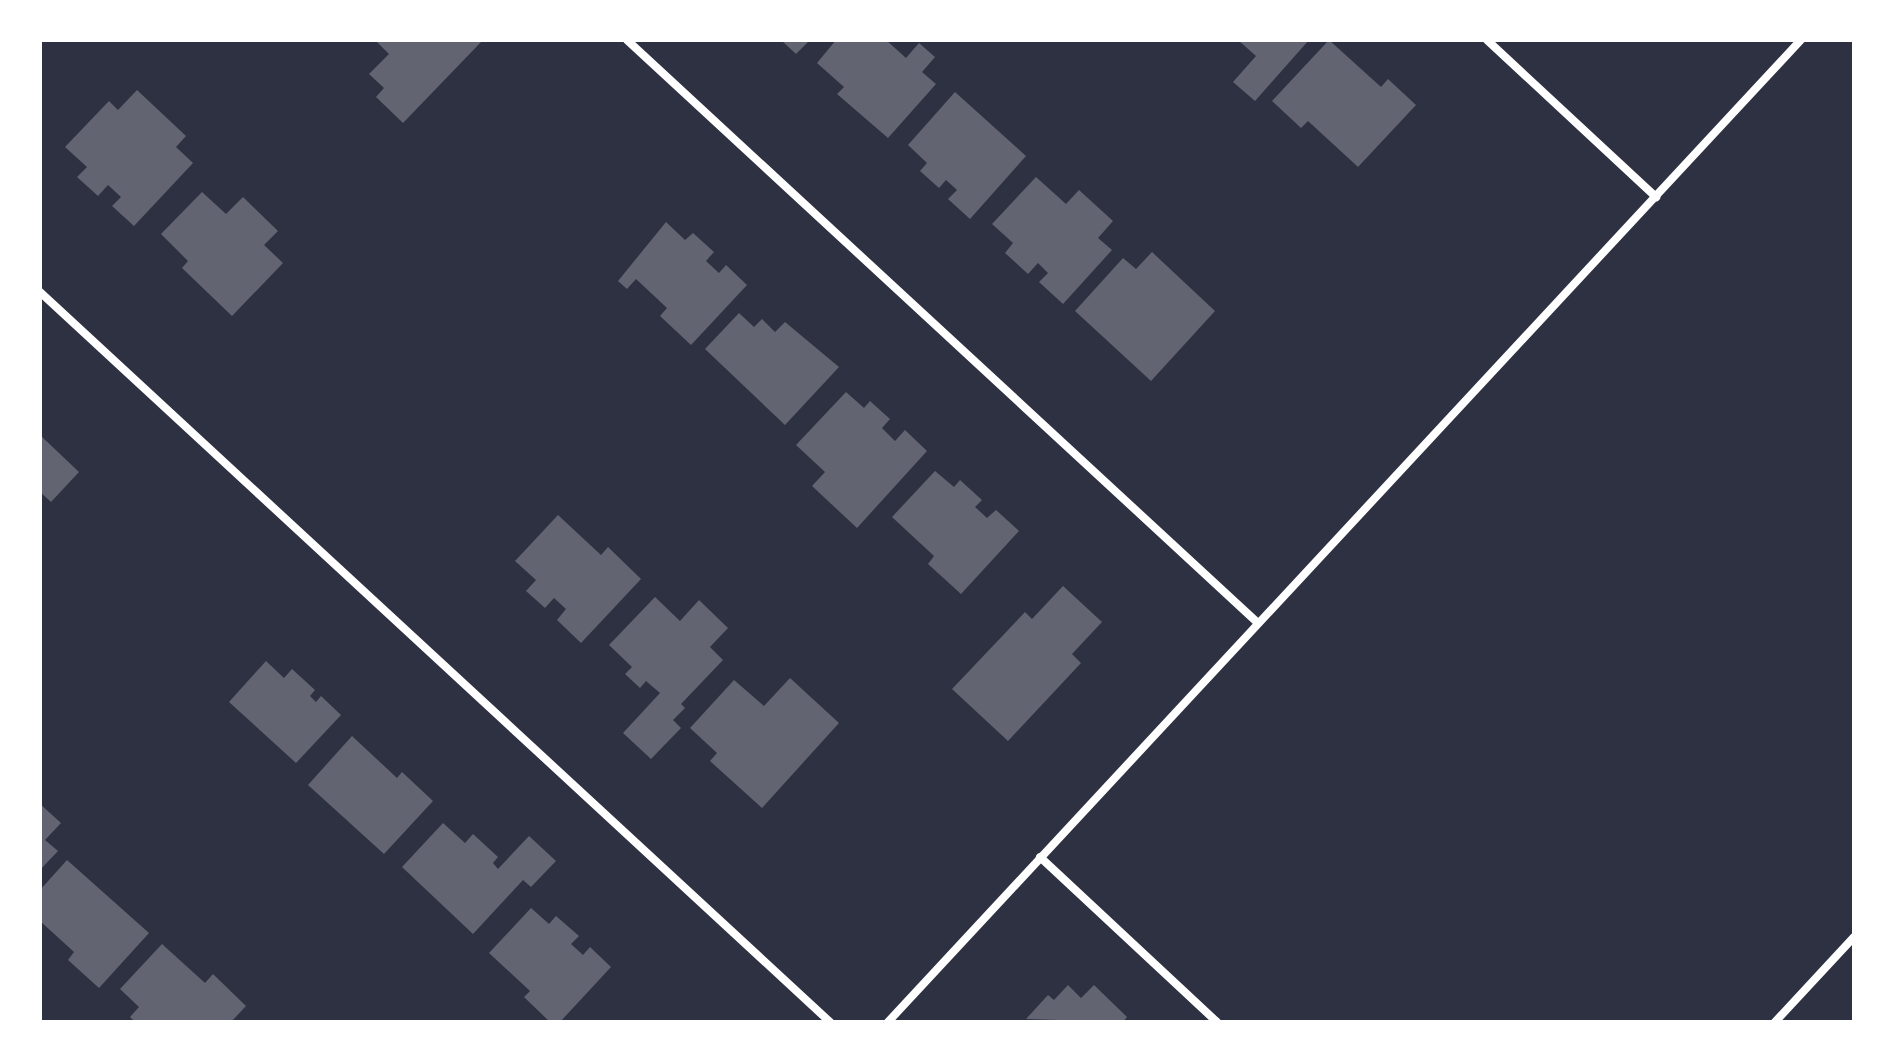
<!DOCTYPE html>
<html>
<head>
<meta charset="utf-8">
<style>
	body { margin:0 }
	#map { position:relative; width:1894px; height:1062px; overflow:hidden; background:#2d3142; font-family:"Zilla Slab",serif }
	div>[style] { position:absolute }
	.building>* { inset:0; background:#626471 }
	.minor>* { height:8px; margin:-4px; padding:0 4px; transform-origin:4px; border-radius:4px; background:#fff }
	span { translate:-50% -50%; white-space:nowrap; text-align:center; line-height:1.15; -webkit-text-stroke:6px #fff; paint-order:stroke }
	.frame { position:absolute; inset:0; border:42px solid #fff; pointer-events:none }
</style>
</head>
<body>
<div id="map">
	<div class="building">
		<div style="clip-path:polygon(375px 40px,483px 40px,403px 123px,376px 97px,384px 88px,369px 74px,389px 54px)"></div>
		<div style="clip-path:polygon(781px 40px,810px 40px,796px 54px)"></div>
		<div style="clip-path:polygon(836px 40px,886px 40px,906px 58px,919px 43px,935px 57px,922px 72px,936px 84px,888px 138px,837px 94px,844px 87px,817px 63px)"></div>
		<div style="clip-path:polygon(1238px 40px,1309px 40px,1255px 101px,1233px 82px,1256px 56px)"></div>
		<div style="clip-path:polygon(1329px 40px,1381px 87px,1388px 79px,1416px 105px,1358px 167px,1308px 121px,1301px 128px,1272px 101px)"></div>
		<div style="clip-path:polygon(137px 90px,186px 136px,176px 147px,193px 163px,134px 226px,112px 206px,121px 197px,108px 185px,98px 196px,77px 177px,87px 167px,65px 147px,109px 101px,118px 110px)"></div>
		<div style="clip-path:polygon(955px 92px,1026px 156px,970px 219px,948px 199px,957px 190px,946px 180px,939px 188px,920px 171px,927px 163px,908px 145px)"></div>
		<div style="clip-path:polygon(1036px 177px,1066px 204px,1079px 190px,1113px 221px,1098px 238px,1112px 250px,1063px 304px,1039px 282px,1048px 273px,1038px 263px,1028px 274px,1005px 253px,1013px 243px,992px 224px)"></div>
		<div style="clip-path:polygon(202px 192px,226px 214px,243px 197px,278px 231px,264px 245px,283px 263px,232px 316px,182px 268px,188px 261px,161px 234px)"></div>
		<div style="clip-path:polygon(666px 222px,685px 240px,693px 233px,714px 252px,706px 261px,719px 273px,726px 265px,747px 285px,691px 345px,660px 316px,667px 308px,636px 279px,627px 289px,618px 281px)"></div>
		<div style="clip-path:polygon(1152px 252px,1215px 311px,1151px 381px,1075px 311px,1123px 258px,1136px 269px)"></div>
		<div style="clip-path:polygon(739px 313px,754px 327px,762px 319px,775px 332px,785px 322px,839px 367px,785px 425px,705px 349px)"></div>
		<div style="clip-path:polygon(846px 392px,864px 408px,870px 401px,890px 419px,882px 428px,895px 441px,905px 430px,927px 451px,857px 528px,812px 486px,825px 472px,796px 445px)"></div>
		<div style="clip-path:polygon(40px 435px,79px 472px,51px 502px,40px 492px)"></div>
		<div style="clip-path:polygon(935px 471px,954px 487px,960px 480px,982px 500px,975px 507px,987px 518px,996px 510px,1019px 531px,961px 594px,928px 564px,934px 556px,892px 517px)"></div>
		<div style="clip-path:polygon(558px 515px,601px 555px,608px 547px,641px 579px,581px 643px,557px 620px,566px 609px,554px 598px,545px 608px,526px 591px,536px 580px,515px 561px)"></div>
		<div style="clip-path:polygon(1063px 586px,1102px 622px,1072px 654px,1081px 663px,1008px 741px,952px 689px,1025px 612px,1032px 619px)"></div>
		<div style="clip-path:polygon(655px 597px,680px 621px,699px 600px,728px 628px,710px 647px,723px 660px,681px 704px,685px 708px,673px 720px,681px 728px,651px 759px,623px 733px,660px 693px,646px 681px,640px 688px,625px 674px,632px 667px,609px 645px)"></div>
		<div style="clip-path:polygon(266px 661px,284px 678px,292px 669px,315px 690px,310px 696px,316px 702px,321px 696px,341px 715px,296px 763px,229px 702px)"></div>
		<div style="clip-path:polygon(790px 678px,839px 723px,762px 808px,710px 761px,717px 753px,690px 728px,734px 680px,764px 706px)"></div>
		<div style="clip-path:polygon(352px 736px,397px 778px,402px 772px,433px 801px,384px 854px,308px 785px)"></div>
		<div style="clip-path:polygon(40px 804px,61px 823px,45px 840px,58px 851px,40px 870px)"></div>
		<div style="clip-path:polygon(443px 823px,465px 843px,473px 834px,498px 857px,493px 863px,498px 869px,529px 836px,556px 861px,531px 887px,523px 880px,473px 934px,402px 867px)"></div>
		<div style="clip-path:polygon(67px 860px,149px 933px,99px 988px,68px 960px,74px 952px,40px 921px,40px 890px)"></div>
		<div style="clip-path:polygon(531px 908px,549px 924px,556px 916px,579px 936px,571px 944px,583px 955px,590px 947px,611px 967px,560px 1022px,550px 1022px,524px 997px,530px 991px,489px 953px)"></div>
		<div style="clip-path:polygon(162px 944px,205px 983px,213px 974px,246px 1006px,231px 1022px,135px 1022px,130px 1017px,139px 1007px,120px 989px)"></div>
		<div style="clip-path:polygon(1068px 985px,1081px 998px,1094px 985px,1127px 1017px,1123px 1022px,1026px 1019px,1048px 995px,1054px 1000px)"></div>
	</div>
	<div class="minor">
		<div style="left:627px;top:40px;width:859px;rotate:42.74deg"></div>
		<div style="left:1487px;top:40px;width:231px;rotate:42.9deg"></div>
		<div style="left:40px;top:292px;width:1076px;rotate:42.74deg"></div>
		<div style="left:1040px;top:857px;width:242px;rotate:43deg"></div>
		<div style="left:888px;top:1022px;width:1341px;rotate:-47.09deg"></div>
		<div style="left:1775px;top:1022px;width:116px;rotate:-47.1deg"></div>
	</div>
	<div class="frame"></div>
</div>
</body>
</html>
